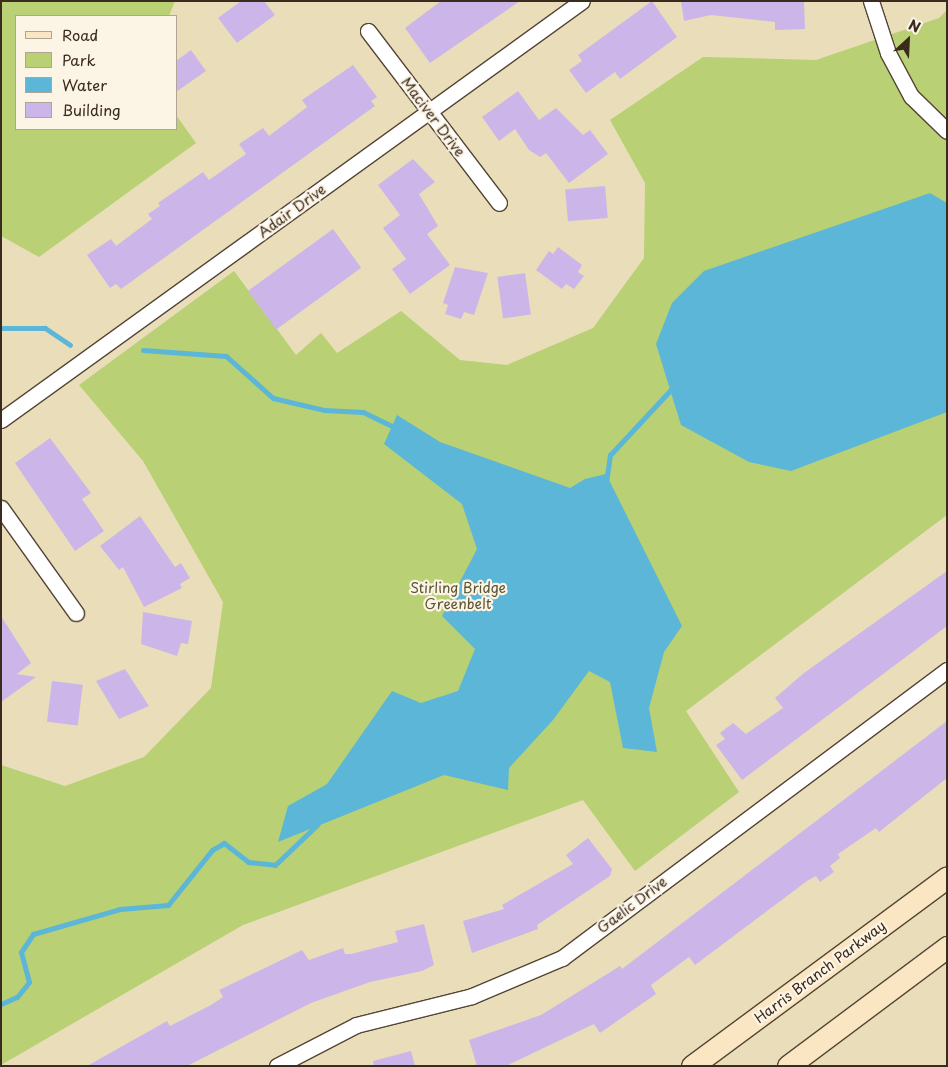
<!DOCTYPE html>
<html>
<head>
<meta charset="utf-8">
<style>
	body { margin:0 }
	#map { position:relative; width:948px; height:1067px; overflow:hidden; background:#e9deb9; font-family:"Playpen Sans",sans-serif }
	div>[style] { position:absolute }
	.green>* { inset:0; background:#b9d074 }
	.water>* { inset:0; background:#5bb6d8 }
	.stream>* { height:5px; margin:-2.5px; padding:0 2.5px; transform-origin:2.5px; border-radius:2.5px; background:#5bb6d8 }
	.building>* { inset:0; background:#ccb6e9; transform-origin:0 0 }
	.roads { filter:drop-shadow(1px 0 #554535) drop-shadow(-1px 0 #554535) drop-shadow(0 1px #554535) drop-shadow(0 -1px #554535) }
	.street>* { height:15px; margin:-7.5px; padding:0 7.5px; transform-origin:7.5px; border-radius:7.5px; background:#fff }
	.secondary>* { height:21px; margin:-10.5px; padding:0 10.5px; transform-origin:10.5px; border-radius:10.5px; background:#fbe6c4 }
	span { translate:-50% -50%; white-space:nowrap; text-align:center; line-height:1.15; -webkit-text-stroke:4.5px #fcf5e5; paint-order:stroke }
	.street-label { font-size:14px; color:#3b2a1e }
	.park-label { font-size:14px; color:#5a5434 }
	.frame { position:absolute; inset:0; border:2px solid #3b2a1e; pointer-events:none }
	.legend { position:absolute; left:15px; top:15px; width:162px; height:115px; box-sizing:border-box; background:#fcf5e5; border:1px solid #afa495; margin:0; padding:6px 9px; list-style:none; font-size:15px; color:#3b2a1e }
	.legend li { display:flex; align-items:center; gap:10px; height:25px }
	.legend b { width:25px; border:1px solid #afa495 }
	.north { position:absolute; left:883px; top:15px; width:50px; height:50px; -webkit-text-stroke:4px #fcf5e5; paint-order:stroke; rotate:25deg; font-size:14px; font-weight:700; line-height:20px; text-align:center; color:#3b2a1e }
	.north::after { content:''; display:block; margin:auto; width:18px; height:22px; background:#3b2a1e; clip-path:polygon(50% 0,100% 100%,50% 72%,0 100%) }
</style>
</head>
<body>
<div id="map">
	<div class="green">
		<div style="clip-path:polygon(1px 1px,175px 1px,169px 16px,16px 16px,16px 129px,176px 129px,176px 115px,196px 143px,39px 257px,1px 236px)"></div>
		<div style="clip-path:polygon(947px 10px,947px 515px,686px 711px,739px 792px,635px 871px,583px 800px,243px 925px,1px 1065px,1px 765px,65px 786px,144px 757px,211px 688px,223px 602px,143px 461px,79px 385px,234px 271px,296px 355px,321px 333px,337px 353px,401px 311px,460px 360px,507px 365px,593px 328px,644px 258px,645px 183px,610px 120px,703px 57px,816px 60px,939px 18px)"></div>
	</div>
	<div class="water">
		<div style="clip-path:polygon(930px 193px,947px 203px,947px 412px,791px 471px,749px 462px,681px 425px,656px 344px,672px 303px,704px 271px)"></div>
		<div style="clip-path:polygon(397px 415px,440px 442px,570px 488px,585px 479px,606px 474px,682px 626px,664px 652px,649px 708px,657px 752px,623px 748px,610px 682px,589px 671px,553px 720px,509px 768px,508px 790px,444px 775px,278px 842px,288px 806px,327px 784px,392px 691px,421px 703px,458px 691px,475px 649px,442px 616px,477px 549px,462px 504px,384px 444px)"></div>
	</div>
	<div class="stream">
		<div style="left:1px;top:328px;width:44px"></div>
		<div style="left:45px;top:328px;width:30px;rotate:34deg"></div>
		<div style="left:143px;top:350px;width:83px;rotate:4.1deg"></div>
		<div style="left:226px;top:356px;width:63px;rotate:41.8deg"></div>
		<div style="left:273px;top:398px;width:52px;rotate:13.2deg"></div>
		<div style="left:324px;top:410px;width:39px;rotate:3deg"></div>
		<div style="left:363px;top:412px;width:39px;rotate:26deg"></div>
		<div style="left:606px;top:483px;width:28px;rotate:-82deg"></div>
		<div style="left:610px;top:455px;width:96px;rotate:-47.1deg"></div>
		<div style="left:1px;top:1004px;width:17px;rotate:-24deg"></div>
		<div style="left:17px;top:997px;width:19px;rotate:-51deg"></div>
		<div style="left:29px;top:982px;width:31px;rotate:-105deg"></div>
		<div style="left:21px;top:952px;width:22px;rotate:-56deg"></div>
		<div style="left:33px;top:934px;width:91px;rotate:-16deg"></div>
		<div style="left:120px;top:909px;width:48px;rotate:-4.8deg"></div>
		<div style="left:168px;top:905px;width:70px;rotate:-51.3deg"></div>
		<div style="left:212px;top:850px;width:14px;rotate:-30deg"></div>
		<div style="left:224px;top:843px;width:31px;rotate:38deg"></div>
		<div style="left:248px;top:862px;width:27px;rotate:6deg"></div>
		<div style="left:275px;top:865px;width:59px;rotate:-43.6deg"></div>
	</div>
	<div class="building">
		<div style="clip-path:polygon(241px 1px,264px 1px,275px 15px,237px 43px,218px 18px)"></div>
		<div style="clip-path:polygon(441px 1px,520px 1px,430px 63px,405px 28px)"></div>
		<div style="clip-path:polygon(652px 1px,677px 37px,620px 79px,615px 72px,586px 93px,569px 70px,582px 61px,578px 55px)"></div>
		<div style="clip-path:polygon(681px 1px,804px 1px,805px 29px,775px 30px,775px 22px,711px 15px,684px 21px)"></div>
		<div style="clip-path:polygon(191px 50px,206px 71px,176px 92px,176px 61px)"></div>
		<div style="clip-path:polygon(353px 65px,377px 97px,371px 101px,375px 106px,121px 289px,116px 284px,110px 288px,87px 255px,111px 239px,116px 246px,152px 219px,148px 214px,160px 206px,158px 203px,203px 172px,209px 180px,246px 154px,239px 144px,263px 128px,269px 136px,307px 107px,302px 100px)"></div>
		<div style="clip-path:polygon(518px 91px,539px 120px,556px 108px,583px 135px,590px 130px,608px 154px,569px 183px,546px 153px,540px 157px,529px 150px,515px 129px,499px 141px,482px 117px)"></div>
		<div style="clip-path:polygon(413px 159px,435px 182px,419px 194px,438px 226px,427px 234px,450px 265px,410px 294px,392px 269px,406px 259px,383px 228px,400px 215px,378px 185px)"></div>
		<div style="left:605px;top:186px;width:32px;height:40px;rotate:85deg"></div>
		<div style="left:333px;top:229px;width:48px;height:105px;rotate:54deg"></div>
		<div style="clip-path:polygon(558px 247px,582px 265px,578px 272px,584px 276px,574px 289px,566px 284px,562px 289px,536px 270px,549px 251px,553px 254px)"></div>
		<div style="clip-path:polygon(455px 267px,488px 273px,474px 315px,464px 312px,461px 319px,445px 314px,448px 305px,443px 303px)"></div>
		<div style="left:525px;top:273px;width:42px;height:28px;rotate:82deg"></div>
		<div style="clip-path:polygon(50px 438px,91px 493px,82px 499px,104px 531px,75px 551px,15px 463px)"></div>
		<div style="clip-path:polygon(140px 516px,175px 567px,181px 563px,190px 578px,180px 584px,182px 588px,144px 607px,123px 567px,119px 570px,100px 546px)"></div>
		<div style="clip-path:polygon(947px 571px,947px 626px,742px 780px,716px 745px,725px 739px,720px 733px,733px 723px,746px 734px,783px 708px,775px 698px,804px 673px)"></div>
		<div style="clip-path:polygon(143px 612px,192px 621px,188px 644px,181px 643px,177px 656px,141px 644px)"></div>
		<div style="clip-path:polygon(1px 616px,31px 663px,17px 674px,36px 677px,1px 702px)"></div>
		<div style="clip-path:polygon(125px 669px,149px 706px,119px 719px,96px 681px)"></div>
		<div style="left:52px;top:681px;width:31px;height:41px;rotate:7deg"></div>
		<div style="clip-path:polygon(947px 721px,947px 778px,879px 832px,876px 828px,838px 854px,840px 858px,830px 866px,834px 872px,820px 882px,816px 876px,807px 881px,695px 965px,689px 957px,651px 985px,656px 994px,600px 1033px,594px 1024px,506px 1066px,477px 1066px,469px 1040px,541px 1015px,620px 966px,622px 969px)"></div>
		<div style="clip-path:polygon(588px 838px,612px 869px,610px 876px,537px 925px,538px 929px,472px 953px,463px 921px,504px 909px,502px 905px,573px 864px,566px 855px)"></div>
		<div style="clip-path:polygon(424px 924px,434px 965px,422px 971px,370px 982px,311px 1003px,187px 1066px,87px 1066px,167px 1021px,170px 1026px,211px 1005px,223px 997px,219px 990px,302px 950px,309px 960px,343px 948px,345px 954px,351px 954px,398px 942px,395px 931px)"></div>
		<div style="clip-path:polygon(411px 1051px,415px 1066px,374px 1066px,373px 1061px)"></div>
	</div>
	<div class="roads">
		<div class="street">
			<div style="left:871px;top:1px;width:55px;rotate:71.9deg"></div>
			<div style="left:888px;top:53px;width:49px;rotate:61.9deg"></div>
			<div style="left:911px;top:96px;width:50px;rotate:44.2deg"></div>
			<div style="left:368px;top:31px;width:216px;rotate:52.7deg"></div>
			<div style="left:1px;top:420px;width:716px;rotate:-35.8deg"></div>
			<div style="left:1px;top:508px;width:129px;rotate:54.5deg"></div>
			<div style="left:277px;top:1066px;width:89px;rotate:-27.4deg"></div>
			<div style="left:356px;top:1025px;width:120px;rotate:-14deg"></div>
			<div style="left:472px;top:996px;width:98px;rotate:-22.9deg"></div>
			<div style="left:562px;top:958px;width:481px;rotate:-36.8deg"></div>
		</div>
		<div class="secondary">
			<div style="left:692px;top:1066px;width:317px;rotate:-36.5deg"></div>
			<div style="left:788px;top:1066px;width:199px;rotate:-36.8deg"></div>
		</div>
	</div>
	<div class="street-label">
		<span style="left:433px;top:117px;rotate:53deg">Maciver Drive</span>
		<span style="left:292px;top:211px;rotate:-36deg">Adair Drive</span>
		<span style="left:632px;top:905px;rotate:-37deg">Gaelic Drive</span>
		<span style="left:820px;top:972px;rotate:-37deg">Harris Branch Parkway</span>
	</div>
	<div class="park-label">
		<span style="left:458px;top:596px">Stirling Bridge<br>Greenbelt</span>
	</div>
	<div class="frame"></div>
	<ul class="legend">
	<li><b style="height:6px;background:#fbe6c4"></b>Road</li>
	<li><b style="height:14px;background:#b9d074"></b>Park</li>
	<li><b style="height:14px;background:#5bb6d8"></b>Water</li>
	<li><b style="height:14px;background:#ccb6e9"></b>Building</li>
	</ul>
	<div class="north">N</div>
</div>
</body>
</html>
